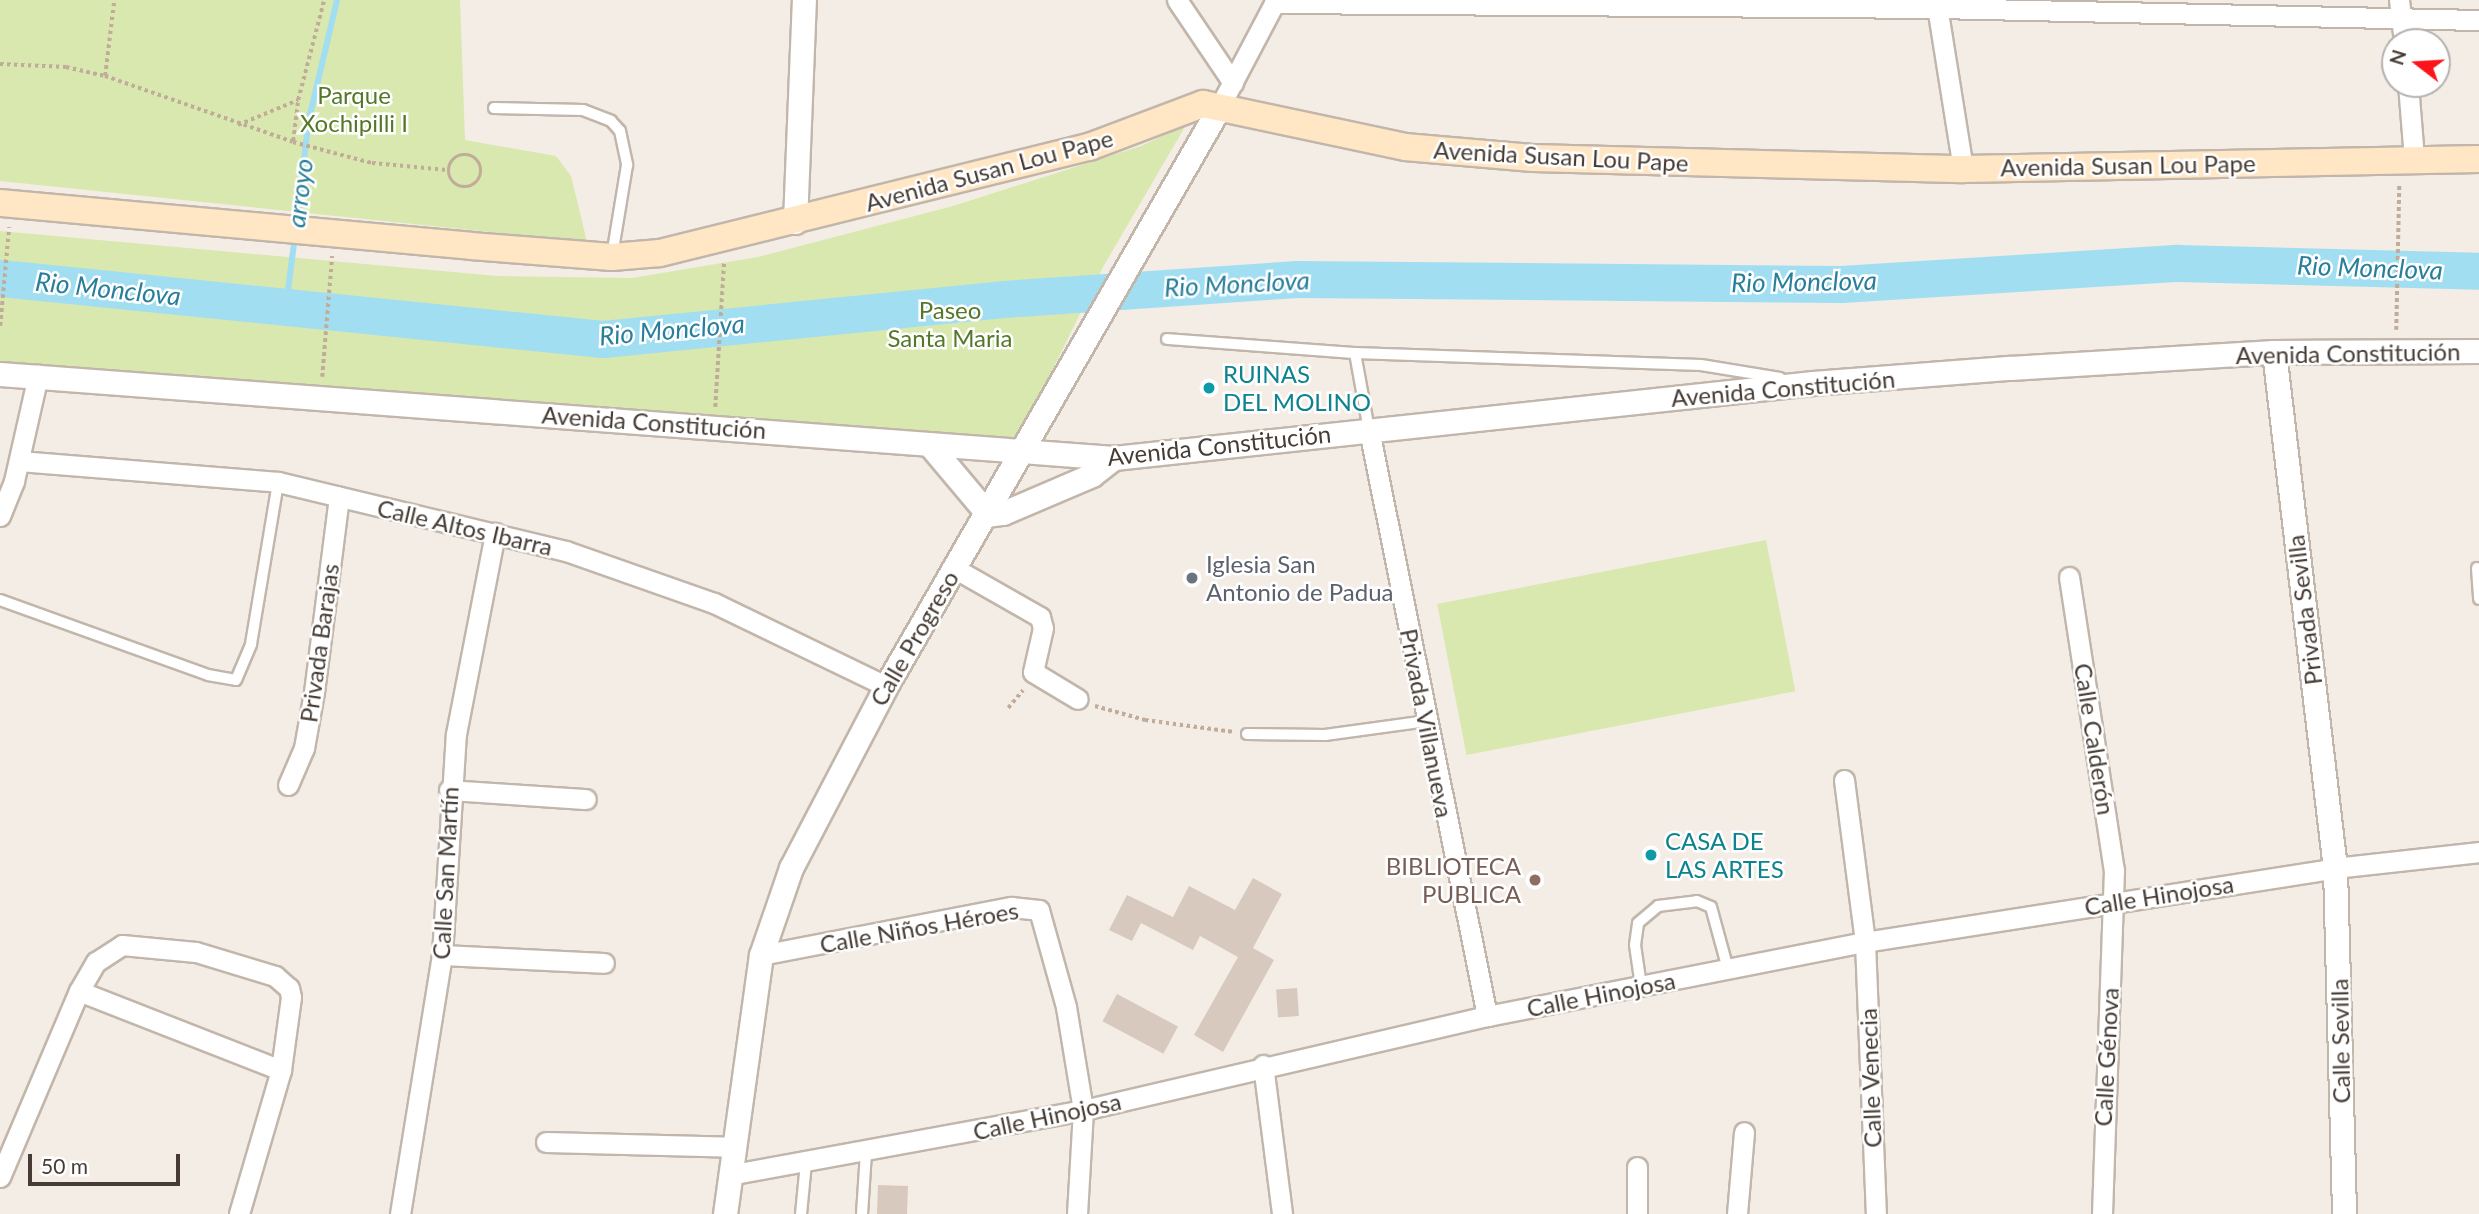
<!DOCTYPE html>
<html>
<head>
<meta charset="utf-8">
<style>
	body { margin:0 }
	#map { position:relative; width:2479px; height:1214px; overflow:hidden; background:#f3ede6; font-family:Lato,sans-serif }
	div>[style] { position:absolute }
	.green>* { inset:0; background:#d8e8ae; transform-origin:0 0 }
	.stream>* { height:6px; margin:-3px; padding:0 3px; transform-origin:3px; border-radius:3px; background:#a1def1 }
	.river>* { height:37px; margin:-18.5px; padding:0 18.5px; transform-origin:18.5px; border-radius:18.5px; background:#a1def1 }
	.building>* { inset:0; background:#d8c9be; transform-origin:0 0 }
	.path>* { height:3.5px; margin-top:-1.75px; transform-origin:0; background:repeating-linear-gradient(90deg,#c1ac99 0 3.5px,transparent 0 7px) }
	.path>.ring { margin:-1.75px; padding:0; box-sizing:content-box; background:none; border:3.5px solid #c1ac99; border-radius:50% }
	.roads { filter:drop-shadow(2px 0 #c2b6ab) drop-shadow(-2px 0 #c2b6ab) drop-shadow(0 2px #c2b6ab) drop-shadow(0 -2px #c2b6ab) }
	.service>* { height:10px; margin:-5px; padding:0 5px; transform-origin:5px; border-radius:5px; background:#fff }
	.minor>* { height:19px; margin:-9.5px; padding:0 9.5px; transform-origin:9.5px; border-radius:9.5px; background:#fff }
	.tertiary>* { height:23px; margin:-11.5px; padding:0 11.5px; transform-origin:11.5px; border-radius:11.5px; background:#fff }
	.secondary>* { height:26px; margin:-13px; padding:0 13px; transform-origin:13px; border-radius:13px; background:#ffe6c4 }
	.dots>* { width:19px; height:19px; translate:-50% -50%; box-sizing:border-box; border:4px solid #fff; border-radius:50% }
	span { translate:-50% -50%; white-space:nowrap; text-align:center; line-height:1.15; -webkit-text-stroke:5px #fff; paint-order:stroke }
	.park-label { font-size:24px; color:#547828 }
	.street-label { font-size:24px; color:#463c35 }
	.culture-label { font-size:24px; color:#0d838f }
	.left { translate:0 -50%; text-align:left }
	.worship-label { font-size:24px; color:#5b616d }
	.education-label { font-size:24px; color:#785e54 }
	.right { translate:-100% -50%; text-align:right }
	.water-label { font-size:26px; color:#297f9b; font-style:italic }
	.north { position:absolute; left:2381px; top:28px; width:70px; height:70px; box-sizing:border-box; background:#fff; border:2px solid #b5b1ae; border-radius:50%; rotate:287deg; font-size:19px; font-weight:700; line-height:28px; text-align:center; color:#463c35 }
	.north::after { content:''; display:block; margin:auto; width:24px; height:32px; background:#fc141a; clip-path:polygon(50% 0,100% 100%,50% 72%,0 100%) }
	.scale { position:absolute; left:28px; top:1154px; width:152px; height:32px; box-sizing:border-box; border:4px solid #463c35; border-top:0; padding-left:9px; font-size:21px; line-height:24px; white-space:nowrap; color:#463c35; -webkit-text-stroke:5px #fff; paint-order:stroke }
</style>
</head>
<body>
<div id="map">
	<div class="green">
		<div style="clip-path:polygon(0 0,460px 0,465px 140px,556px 156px,571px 176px,587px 242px,0 181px)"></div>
		<div style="clip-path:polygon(1186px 125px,1103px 267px,1019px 438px,869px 432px,0 364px,0 231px,497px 276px,632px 278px,758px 257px,953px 206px,1141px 146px)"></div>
		<div style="left:1766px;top:540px;width:154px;height:335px;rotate:79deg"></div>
	</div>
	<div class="stream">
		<div style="left:297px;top:225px;width:103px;rotate:-83.8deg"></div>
		<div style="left:308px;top:123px;width:126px;rotate:-76.7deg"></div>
		<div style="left:286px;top:306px;width:71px;rotate:-82.7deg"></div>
	</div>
	<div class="river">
		<div style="left:0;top:278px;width:606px;rotate:5.78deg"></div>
		<div style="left:603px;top:339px;width:402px;rotate:-5.7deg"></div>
		<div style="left:1003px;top:299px;width:295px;rotate:-3.9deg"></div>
		<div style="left:1297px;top:279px;width:544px;rotate:0.53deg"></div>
		<div style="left:1841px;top:284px;width:338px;rotate:-3.6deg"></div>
		<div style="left:2178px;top:263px;width:301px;rotate:1.5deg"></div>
	</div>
	<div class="building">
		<div style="clip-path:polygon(1253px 878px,1282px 894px,1253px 948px,1274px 960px,1223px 1052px,1194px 1035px,1238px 957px,1200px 936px,1193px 950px,1141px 923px,1132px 941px,1109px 930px,1127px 895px,1173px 917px,1189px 886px,1235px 910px)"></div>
		<div style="left:1297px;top:988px;width:28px;height:21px;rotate:86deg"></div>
		<div style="left:1117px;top:994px;width:69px;height:31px;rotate:28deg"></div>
		<div style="left:878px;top:1185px;width:30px;height:29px;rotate:2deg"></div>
	</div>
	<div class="path">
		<div style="left:0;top:64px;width:66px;rotate:2.6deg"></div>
		<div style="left:66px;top:67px;width:40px;rotate:13deg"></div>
		<div style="left:105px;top:76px;width:199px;rotate:19.3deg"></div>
		<div style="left:293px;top:142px;width:82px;rotate:14.9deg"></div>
		<div style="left:372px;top:163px;width:76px;rotate:5.3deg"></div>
		<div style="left:105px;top:76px;width:77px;rotate:-83.2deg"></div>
		<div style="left:238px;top:125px;width:65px;rotate:-22.6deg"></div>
		<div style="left:293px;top:141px;width:41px;rotate:-83deg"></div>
		<div style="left:298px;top:100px;width:103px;rotate:-75.4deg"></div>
		<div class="ring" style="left:449px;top:155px;width:28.5px;height:28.5px"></div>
		<div style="left:0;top:326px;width:99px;rotate:-84.8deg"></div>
		<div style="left:2396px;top:330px;width:146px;rotate:-88.8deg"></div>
		<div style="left:322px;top:377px;width:121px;rotate:-85.3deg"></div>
		<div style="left:715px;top:407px;width:146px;rotate:-86.5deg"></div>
		<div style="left:1095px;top:706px;width:52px;rotate:15.6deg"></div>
		<div style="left:1145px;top:720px;width:90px;rotate:7.7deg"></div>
		<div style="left:1008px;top:708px;width:23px;rotate:-50deg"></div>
	</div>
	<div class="roads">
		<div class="service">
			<div style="left:494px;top:108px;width:89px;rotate:1.3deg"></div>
			<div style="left:583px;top:110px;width:30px;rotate:21deg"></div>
			<div style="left:611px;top:121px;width:13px;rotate:48deg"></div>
			<div style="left:620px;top:131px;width:35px;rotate:78deg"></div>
			<div style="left:627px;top:165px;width:92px;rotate:99.4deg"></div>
			<div style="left:1167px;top:339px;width:189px;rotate:4.3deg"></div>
			<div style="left:1355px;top:353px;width:78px;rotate:79.7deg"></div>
			<div style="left:1355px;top:353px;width:346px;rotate:2deg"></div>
			<div style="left:1701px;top:365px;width:80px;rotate:9.3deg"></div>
			<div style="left:2477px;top:568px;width:31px;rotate:86deg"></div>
			<div style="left:0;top:600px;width:221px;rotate:19.8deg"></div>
			<div style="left:208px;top:675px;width:28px;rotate:10deg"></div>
			<div style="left:236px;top:680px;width:39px;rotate:-67deg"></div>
			<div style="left:251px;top:644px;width:164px;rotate:-80.5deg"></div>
			<div style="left:1247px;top:734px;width:78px;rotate:0.7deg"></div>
			<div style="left:1325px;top:735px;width:103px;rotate:-7.8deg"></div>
			<div style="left:1641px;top:986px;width:41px;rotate:-98.3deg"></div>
			<div style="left:1635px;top:945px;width:22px;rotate:-82deg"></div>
			<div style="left:1638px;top:923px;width:26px;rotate:-40deg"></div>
			<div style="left:1658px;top:906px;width:39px;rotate:-7deg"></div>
			<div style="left:1697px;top:901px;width:15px;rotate:23deg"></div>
			<div style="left:1711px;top:907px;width:64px;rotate:74.7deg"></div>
			<div style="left:801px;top:1214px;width:51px;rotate:-84.4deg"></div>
			<div style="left:862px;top:1214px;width:62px;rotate:-86.3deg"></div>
		</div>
		<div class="minor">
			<div style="left:1177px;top:0;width:100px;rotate:56deg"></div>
			<div style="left:1936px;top:0;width:171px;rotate:80.9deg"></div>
			<div style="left:2399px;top:0;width:42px;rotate:83.2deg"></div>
			<div style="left:1274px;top:3px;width:663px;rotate:0.43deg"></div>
			<div style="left:1937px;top:8px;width:542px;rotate:1.27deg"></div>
			<div style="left:2408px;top:84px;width:74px;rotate:85.4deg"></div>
			<div style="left:1220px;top:106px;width:120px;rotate:-62.2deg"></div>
			<div style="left:1369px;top:430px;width:598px;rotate:78.61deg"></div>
			<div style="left:19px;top:461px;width:260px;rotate:4.6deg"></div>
			<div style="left:278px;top:482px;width:296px;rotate:13.5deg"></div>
			<div style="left:566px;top:551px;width:157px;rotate:19.4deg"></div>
			<div style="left:714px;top:603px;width:191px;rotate:25.8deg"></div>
			<div style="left:0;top:516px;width:38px;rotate:-68deg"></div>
			<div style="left:14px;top:481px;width:109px;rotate:-77.2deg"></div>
			<div style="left:954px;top:568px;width:99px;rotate:29.7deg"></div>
			<div style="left:1040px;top:617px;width:11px;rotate:75deg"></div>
			<div style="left:1043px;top:628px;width:45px;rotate:102.8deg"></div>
			<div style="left:1033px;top:672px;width:52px;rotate:31deg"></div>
			<div style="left:2069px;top:577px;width:296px;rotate:81.3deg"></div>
			<div style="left:2114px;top:870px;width:344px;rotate:92deg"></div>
			<div style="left:1844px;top:780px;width:163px;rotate:82.6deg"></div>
			<div style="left:1865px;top:942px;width:272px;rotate:87.7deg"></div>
			<div style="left:288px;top:785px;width:40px;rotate:-66.6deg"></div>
			<div style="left:304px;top:748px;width:57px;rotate:-79.9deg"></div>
			<div style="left:314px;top:692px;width:197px;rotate:-82.7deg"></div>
			<div style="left:449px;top:790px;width:137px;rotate:3.8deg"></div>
			<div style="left:442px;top:955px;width:162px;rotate:2.8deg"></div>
			<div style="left:761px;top:955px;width:255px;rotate:-10.9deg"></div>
			<div style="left:1011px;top:907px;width:28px;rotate:6deg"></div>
			<div style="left:1039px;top:910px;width:101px;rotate:74.4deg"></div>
			<div style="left:1066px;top:1007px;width:104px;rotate:80.6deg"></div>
			<div style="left:1083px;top:1110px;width:104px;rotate:93.3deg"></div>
			<div style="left:79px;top:991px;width:217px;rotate:21.4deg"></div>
			<div style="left:1263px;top:1065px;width:150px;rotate:82.7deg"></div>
			<div style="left:546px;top:1142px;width:186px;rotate:1.5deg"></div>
			<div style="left:1637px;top:1167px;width:47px;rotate:90deg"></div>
			<div style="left:729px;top:1175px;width:360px;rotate:-10.4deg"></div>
			<div style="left:1083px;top:1110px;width:415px;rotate:-13.1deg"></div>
			<div style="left:1487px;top:1016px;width:385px;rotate:-11.1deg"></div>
			<div style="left:1865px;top:942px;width:476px;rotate:-8.9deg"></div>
			<div style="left:2335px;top:868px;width:145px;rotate:-6.3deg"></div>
			<div style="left:0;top:1177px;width:202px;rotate:-67deg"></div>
			<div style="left:79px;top:991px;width:34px;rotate:-60deg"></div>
			<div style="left:96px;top:962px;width:31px;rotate:-33deg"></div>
			<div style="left:122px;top:945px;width:74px;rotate:5.4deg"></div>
			<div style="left:196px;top:952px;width:83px;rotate:16.9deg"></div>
			<div style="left:275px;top:976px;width:18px;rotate:41deg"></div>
			<div style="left:289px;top:988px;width:9px;rotate:77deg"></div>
			<div style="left:291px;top:997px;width:74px;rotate:97.8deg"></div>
			<div style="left:281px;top:1070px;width:150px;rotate:106.3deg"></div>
			<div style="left:400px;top:1214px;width:262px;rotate:-80.8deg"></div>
			<div style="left:442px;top:955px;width:221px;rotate:-86.4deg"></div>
			<div style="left:456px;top:734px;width:205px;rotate:-79deg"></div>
			<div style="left:1737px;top:1214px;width:82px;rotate:-85.1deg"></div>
		</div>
		<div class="tertiary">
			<div style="left:795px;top:222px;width:222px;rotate:-87.7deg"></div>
			<div style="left:2274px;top:352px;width:520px;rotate:83.26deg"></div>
			<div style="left:2335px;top:868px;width:346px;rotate:88.5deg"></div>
			<div style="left:0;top:374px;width:1117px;rotate:4.31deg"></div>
			<div style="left:1114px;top:458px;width:703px;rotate:-6.12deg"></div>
			<div style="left:1813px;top:383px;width:198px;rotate:-4.4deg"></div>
			<div style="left:2010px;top:368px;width:264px;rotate:-3.5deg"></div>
			<div style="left:2274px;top:352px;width:205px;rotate:-0.3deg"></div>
			<div style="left:929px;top:444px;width:90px;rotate:50deg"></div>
			<div style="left:986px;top:515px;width:17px;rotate:-7deg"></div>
			<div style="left:1003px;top:513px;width:97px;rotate:-23.1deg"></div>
			<div style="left:1092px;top:475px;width:28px;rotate:-38deg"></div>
			<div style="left:725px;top:1214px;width:261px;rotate:-82.1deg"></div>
			<div style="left:761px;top:955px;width:92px;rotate:-71deg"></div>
			<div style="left:791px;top:868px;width:205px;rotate:-62.4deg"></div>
			<div style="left:886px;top:686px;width:669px;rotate:-60.06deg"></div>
		</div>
		<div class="secondary">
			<div style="left:0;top:203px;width:473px;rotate:5.2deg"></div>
			<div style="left:471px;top:246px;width:141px;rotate:4.5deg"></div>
			<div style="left:612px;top:257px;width:48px;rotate:-4.8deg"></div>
			<div style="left:660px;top:253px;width:442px;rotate:-13.9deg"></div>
			<div style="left:1089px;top:147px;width:122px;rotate:-20.7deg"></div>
			<div style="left:1203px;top:104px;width:207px;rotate:12deg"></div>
			<div style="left:1405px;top:147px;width:128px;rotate:4.9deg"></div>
			<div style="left:1533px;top:158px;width:430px;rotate:1.5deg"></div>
			<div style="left:1963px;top:169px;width:516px;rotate:-1.11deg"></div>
		</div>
	</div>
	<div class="dots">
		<div style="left:1209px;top:388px;background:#0f9aa8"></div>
		<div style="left:1192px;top:578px;background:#6b7280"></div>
		<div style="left:1651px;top:855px;background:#0f9aa8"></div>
		<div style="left:1535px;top:880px;background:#8d6e63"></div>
	</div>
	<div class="park-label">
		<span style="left:354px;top:109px">Parque<br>Xochipilli I</span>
		<span style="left:950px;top:324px">Paseo<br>Santa Maria</span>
	</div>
	<div class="street-label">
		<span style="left:1561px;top:156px;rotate:3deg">Avenida Susan Lou Pape</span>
		<span style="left:2128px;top:165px;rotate:-1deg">Avenida Susan Lou Pape</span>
		<span style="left:989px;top:170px;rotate:-15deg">Avenida Susan Lou Pape</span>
		<span style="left:2348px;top:353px;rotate:-1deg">Avenida Constitución</span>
		<span style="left:1783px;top:388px;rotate:-5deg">Avenida Constitución</span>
		<span style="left:654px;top:422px;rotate:4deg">Avenida Constitución</span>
		<span style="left:1219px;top:445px;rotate:-6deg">Avenida Constitución</span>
		<span style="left:465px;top:527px;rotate:13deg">Calle Altos Ibarra</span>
		<span style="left:2304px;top:610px;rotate:-97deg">Privada Sevilla</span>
		<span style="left:914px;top:638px;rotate:-60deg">Calle Progreso</span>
		<span style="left:319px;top:643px;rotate:-82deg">Privada Barajas</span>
		<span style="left:1427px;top:723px;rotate:79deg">Privada Villanueva</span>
		<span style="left:2095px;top:739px;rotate:81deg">Calle Calderón</span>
		<span style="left:445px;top:873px;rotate:-87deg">Calle San Martín</span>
		<span style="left:2159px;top:895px;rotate:-9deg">Calle Hinojosa</span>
		<span style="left:919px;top:927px;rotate:-10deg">Calle Niños Héroes</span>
		<span style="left:1601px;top:994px;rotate:-11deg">Calle Hinojosa</span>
		<span style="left:2340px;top:1041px;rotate:-91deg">Calle Sevilla</span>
		<span style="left:2106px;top:1057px;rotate:-87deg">Calle Génova</span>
		<span style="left:1870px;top:1078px;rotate:-92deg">Calle Venecia</span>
		<span style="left:1047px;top:1116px;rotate:-12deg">Calle Hinojosa</span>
	</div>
	<div class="culture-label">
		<span class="left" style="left:1223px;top:388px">RUINAS<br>DEL MOLINO</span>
		<span class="left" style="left:1665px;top:855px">CASA DE<br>LAS ARTES</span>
	</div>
	<div class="worship-label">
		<span class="left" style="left:1206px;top:578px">Iglesia San<br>Antonio de Padua</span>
	</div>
	<div class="education-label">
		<span class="right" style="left:1521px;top:880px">BIBLIOTECA<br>PUBLICA</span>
	</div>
	<div class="water-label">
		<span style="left:300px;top:193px;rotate:-83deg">arroyo</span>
		<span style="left:2370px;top:268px;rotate:2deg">Rio Monclova</span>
		<span style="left:1804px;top:282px;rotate:-1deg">Rio Monclova</span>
		<span style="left:1237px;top:284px;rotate:-3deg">Rio Monclova</span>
		<span style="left:108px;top:289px;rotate:6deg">Rio Monclova</span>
		<span style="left:672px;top:330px;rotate:-5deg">Rio Monclova</span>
	</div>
	<div class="north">N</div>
	<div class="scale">50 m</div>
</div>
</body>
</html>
